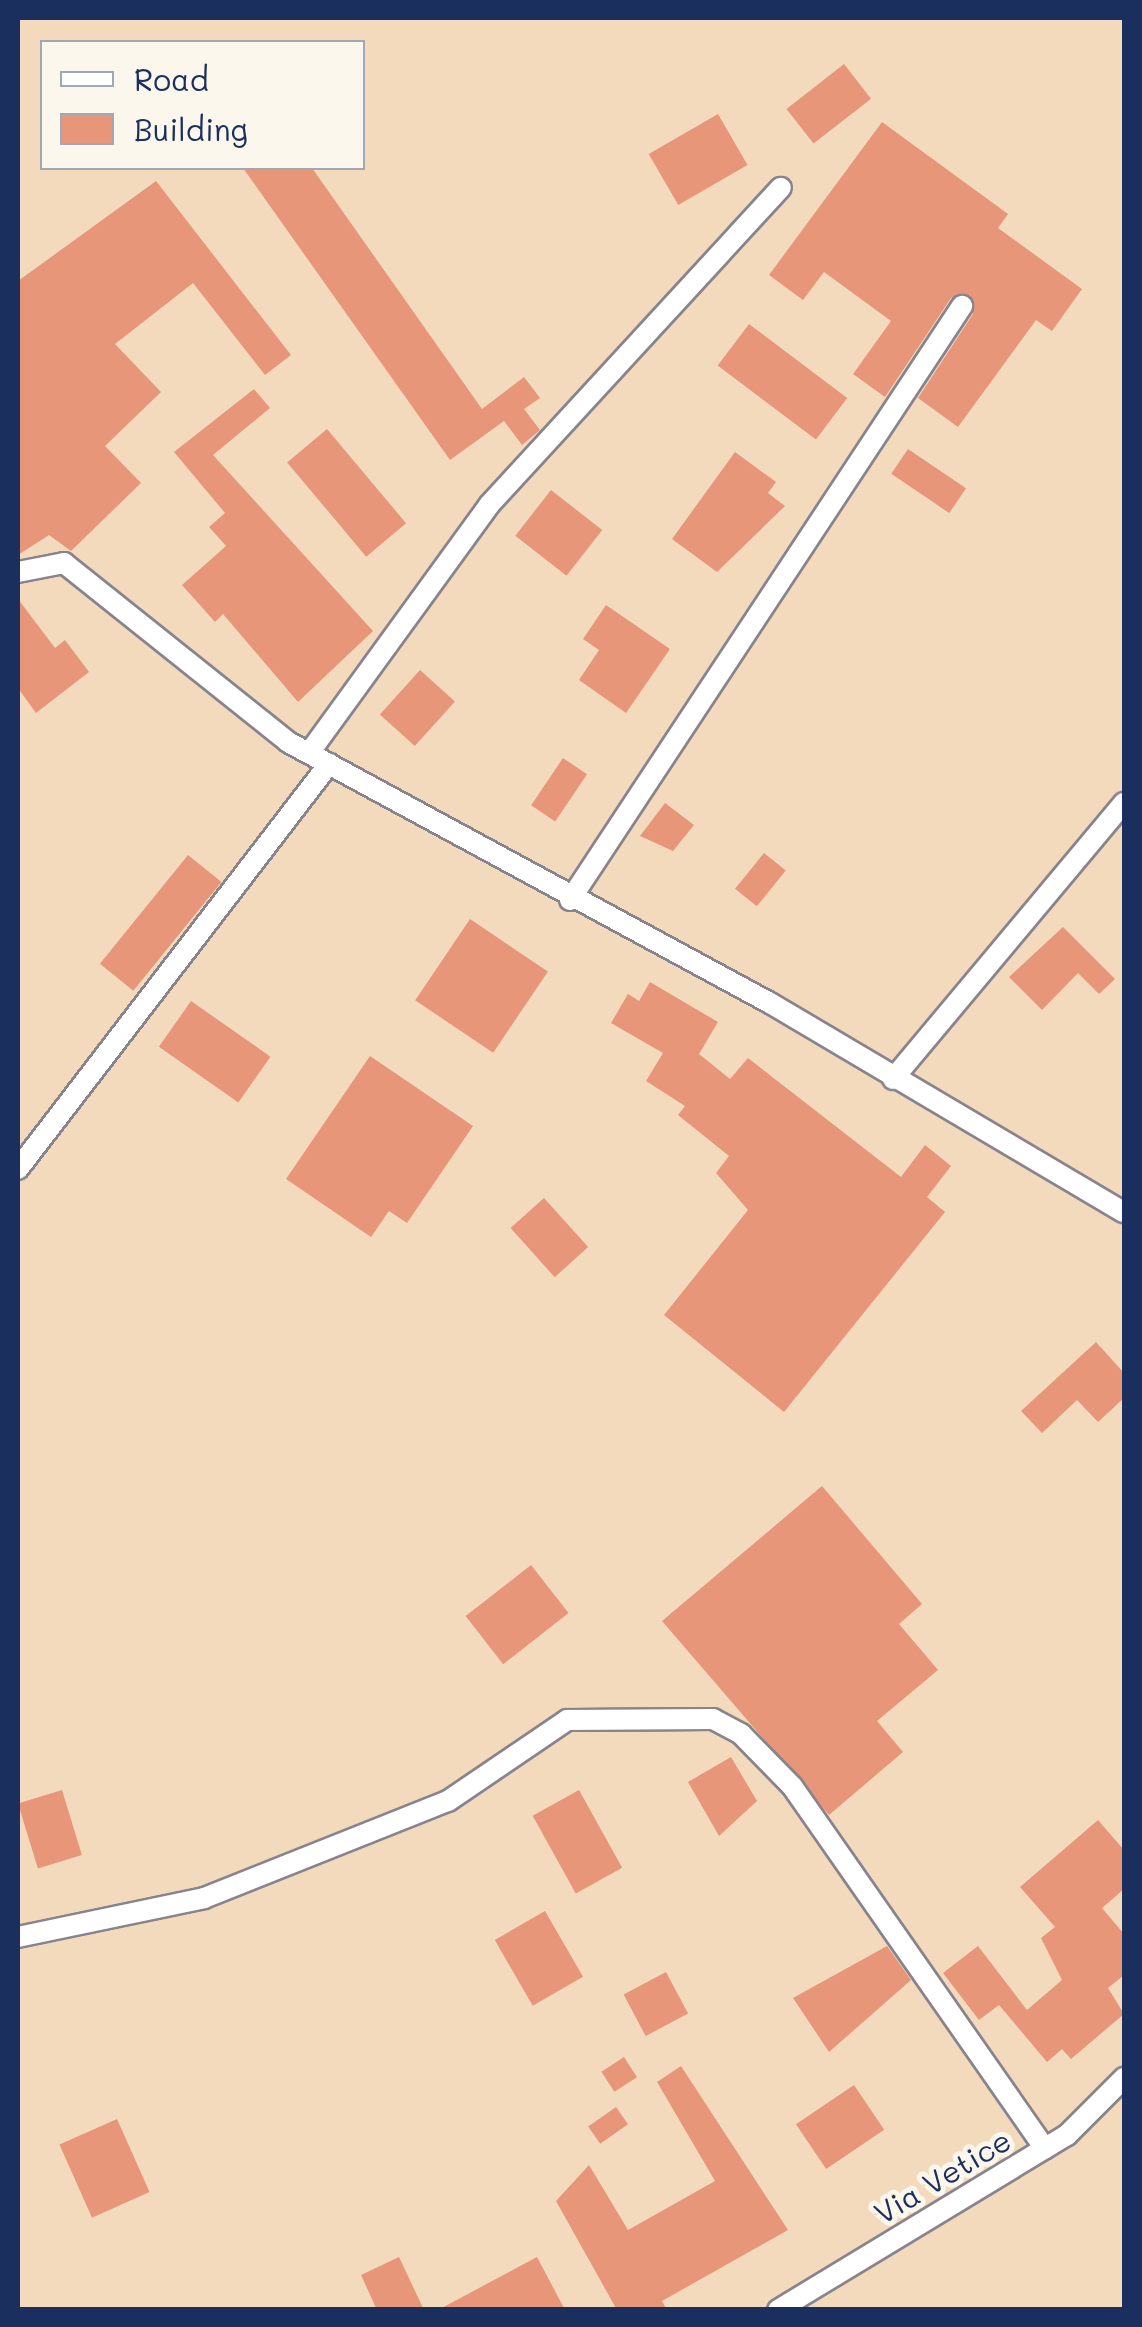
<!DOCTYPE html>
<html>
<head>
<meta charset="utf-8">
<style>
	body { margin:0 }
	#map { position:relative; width:1142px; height:2327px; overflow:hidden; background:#f4dabd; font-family:Mali,sans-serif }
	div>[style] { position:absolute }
	.building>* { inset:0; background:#e7967a; transform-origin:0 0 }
	.roads { filter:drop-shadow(2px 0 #88848e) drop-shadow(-2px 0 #88848e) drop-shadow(0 2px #88848e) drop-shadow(0 -2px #88848e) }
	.minor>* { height:20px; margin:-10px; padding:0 10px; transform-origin:10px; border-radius:10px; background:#fff }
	span { translate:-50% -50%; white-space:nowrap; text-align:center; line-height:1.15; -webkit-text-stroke:10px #fbf7ec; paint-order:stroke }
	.street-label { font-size:30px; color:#1b2f5e }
	.frame { position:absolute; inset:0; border:20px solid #1b2f5e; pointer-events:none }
	.legend { position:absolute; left:40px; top:40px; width:325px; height:130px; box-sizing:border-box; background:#fbf7ec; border:2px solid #a1a7b3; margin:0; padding:12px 18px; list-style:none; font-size:30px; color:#1b2f5e }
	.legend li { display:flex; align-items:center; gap:20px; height:50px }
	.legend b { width:50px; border:2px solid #a1a7b3 }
</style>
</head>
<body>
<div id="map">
	<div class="building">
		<div style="left:844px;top:64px;width:44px;height:73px;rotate:52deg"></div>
		<div style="left:718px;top:114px;width:59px;height:80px;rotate:60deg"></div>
		<div style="clip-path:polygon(882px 122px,1008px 214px,998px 228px,1082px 289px,1052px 331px,1036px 320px,958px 427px,918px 398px,973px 314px,970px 295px,951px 298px,885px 397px,853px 374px,891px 321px,824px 272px,803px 300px,769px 275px)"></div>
		<div style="clip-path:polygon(243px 168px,312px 168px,482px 409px,524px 377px,540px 398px,524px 409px,540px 430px,522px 445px,504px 421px,450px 460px)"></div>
		<div style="clip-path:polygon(156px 181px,291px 355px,265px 375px,193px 283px,115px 344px,161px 392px,105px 446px,141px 483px,71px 551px,49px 535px,18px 555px,18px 281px)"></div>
		<div style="left:749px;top:324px;width:123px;height:52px;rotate:37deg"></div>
		<div style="clip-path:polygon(254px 389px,270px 408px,213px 455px,373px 631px,298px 702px,223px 614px,215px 622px,182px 585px,226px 546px,209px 527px,225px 513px,174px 452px)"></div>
		<div style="left:327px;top:429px;width:123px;height:52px;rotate:50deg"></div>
		<div style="left:908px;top:449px;width:70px;height:30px;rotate:34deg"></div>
		<div style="clip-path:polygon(735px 452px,776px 482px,768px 493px,785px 506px,717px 572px,672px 539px)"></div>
		<div style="left:551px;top:490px;width:65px;height:58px;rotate:38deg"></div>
		<div style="clip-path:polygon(18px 599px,55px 648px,65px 640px,89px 672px,36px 713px,18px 688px)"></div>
		<div style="clip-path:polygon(606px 605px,670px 649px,626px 713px,579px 680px,599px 650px,583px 639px)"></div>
		<div style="left:420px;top:670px;width:47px;height:60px;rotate:42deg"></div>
		<div style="left:563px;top:758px;width:29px;height:57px;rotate:34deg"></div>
		<div style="clip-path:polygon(665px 803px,694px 825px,673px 851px,640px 836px)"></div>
		<div style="left:764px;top:853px;width:28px;height:46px;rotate:39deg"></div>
		<div style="left:188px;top:855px;width:43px;height:140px;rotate:39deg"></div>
		<div style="left:470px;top:919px;width:94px;height:98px;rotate:34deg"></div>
		<div style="clip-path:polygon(1063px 927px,1115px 979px,1099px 994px,1078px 973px,1042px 1010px,1009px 977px)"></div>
		<div style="clip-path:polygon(650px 982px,718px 1022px,699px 1054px,730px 1079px,748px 1058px,901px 1177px,925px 1145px,951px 1166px,927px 1197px,945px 1212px,784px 1412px,664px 1315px,748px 1210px,716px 1173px,729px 1156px,678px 1115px,685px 1106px,646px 1081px,663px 1053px,611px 1023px,628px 994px,639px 1001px)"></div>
		<div style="left:191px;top:1001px;width:97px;height:56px;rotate:35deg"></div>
		<div style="clip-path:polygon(370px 1056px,473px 1126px,407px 1223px,389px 1211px,371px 1237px,286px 1179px)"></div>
		<div style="left:544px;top:1198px;width:66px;height:45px;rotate:48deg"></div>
		<div style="clip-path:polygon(1096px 1342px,1124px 1373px,1124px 1398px,1098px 1422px,1077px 1400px,1042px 1433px,1021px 1411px)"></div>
		<div style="clip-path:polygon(822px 1486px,922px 1604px,899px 1624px,938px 1670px,877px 1721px,903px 1752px,829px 1815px,662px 1621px)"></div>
		<div style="left:531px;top:1565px;width:61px;height:83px;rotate:52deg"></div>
		<div style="clip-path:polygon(731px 1757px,757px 1801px,719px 1836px,688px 1782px)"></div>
		<div style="left:62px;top:1790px;width:68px;height:46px;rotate:73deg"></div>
		<div style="left:579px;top:1790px;width:89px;height:53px;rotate:61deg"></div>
		<div style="clip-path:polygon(1098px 1820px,1124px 1850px,1124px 1889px,1102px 1908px,1124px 1934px,1124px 1975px,1108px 1988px,1124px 2014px,1071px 2059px,1062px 2049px,1047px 2062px,999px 2005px,979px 2020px,943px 1973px,978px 1946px,1027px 2010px,1062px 1980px,1041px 1938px,1055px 1927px,1020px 1887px)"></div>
		<div style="left:545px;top:1911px;width:76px;height:58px;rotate:60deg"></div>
		<div style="clip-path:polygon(887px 1946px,911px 1980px,829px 2052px,793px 1998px)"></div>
		<div style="left:666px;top:1972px;width:47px;height:48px;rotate:62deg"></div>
		<div style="left:624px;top:2057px;width:24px;height:27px;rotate:57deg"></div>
		<div style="clip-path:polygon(681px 2066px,788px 2230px,662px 2301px,667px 2310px,617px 2310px,556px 2201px,589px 2165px,628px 2230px,715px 2181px,657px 2082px)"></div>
		<div style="left:854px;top:2085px;width:54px;height:70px;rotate:56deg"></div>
		<div style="left:616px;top:2107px;width:21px;height:34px;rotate:55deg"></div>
		<div style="left:117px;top:2119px;width:80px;height:63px;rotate:66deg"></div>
		<div style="clip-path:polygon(399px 2257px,424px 2310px,377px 2310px,361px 2275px)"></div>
		<div style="clip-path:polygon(537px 2257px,565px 2310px,438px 2310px)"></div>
	</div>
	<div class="roads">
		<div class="minor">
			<div style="left:18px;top:572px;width:47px;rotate:-11.1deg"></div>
			<div style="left:64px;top:563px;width:287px;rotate:38.6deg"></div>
			<div style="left:288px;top:742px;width:548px;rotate:28.44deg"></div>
			<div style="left:770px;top:1003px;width:411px;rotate:30.6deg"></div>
			<div style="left:309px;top:753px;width:306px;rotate:-54deg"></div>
			<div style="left:489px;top:505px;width:431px;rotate:-47.4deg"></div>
			<div style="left:570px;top:900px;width:712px;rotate:-56.58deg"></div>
			<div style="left:893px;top:1079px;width:360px;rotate:-50.1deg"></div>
			<div style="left:18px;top:1169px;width:511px;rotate:-52.48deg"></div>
			<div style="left:18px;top:1937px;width:190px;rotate:-11.8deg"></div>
			<div style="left:204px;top:1898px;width:263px;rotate:-21.7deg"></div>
			<div style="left:448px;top:1801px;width:144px;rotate:-34.2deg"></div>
			<div style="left:567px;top:1720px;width:146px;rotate:-0.4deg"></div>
			<div style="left:713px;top:1719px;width:32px;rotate:28deg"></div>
			<div style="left:741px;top:1734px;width:73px;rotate:45.6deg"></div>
			<div style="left:792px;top:1786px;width:442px;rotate:55.1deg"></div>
			<div style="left:778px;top:2310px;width:338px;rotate:-31.2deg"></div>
			<div style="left:1067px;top:2135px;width:81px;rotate:-45deg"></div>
		</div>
	</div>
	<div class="street-label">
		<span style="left:942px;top:2176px;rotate:-31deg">Via Vetice</span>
	</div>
	<div class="frame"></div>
	<ul class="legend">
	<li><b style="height:12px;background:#fff"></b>Road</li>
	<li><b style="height:28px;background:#e7967a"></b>Building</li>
	</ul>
</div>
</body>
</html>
